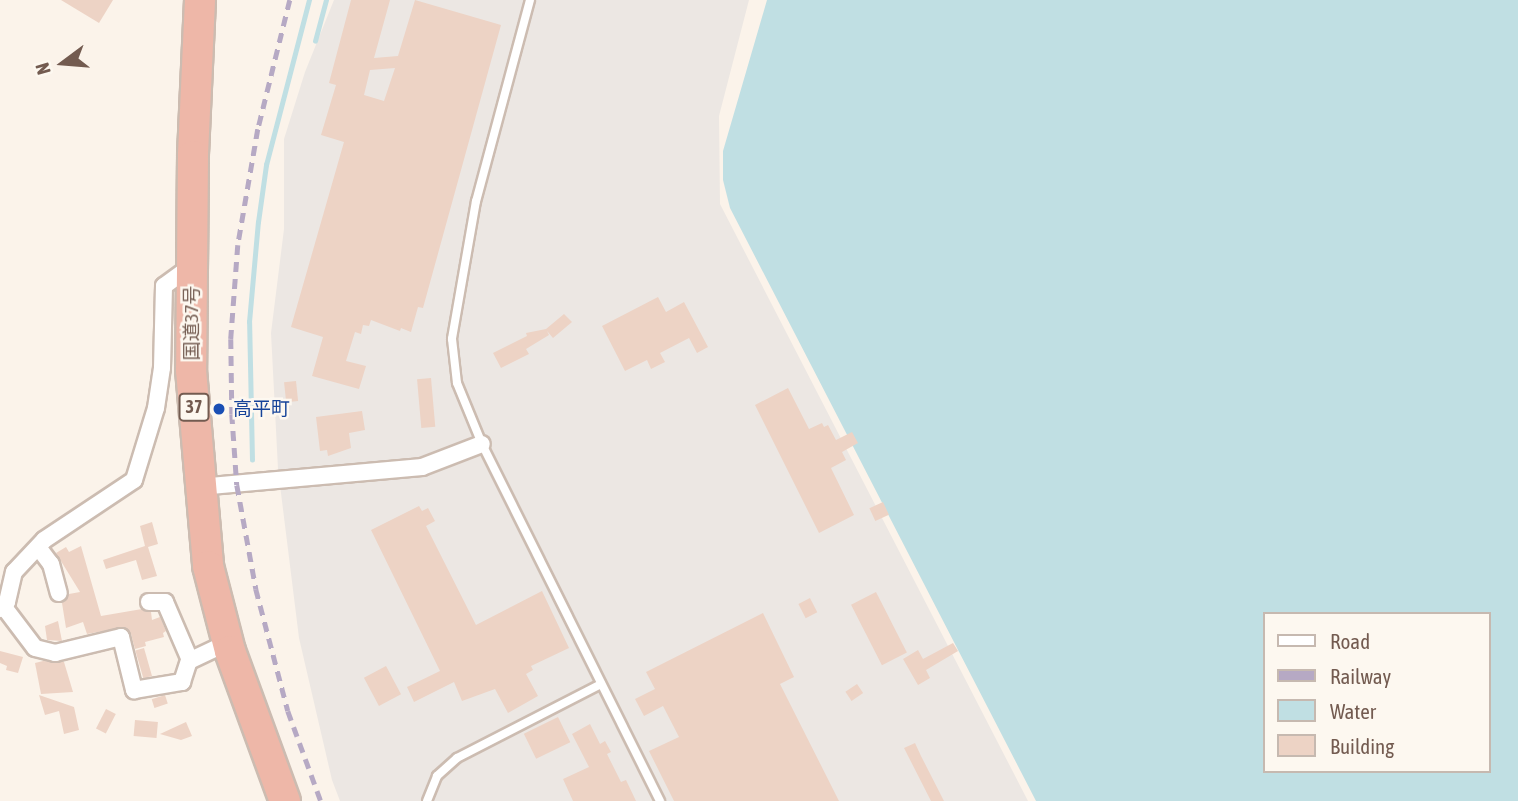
<!DOCTYPE html>
<html>
<head>
<meta charset="utf-8">
<style>
	body { margin:0 }
	#map { position:relative; width:1518px; height:801px; overflow:hidden; background:#fbf3ea; font-family:"Asap Condensed","Noto Sans JP",sans-serif }
	div>[style] { position:absolute }
	.industrial>* { inset:0; background:#ece7e3 }
	.water>* { inset:0; background:#c0dfe3 }
	.stream>* { height:4.5px; margin:-2.25px; padding:0 2.25px; transform-origin:2.25px; border-radius:2.25px; background:#c0dfe3 }
	.building>* { inset:0; background:#edd3c5; transform-origin:0 0 }
	.roads { filter:drop-shadow(2px 0 #ccbcb1) drop-shadow(-2px 0 #ccbcb1) drop-shadow(0 2px #ccbcb1) drop-shadow(0 -2px #ccbcb1) }
	.lane>* { height:8px; margin:-4px; padding:0 4px; transform-origin:4px; border-radius:4px; background:#fff }
	.street>* { height:16px; margin:-8px; padding:0 8px; transform-origin:8px; border-radius:8px; background:#fff }
	.highway>* { height:30px; margin:-15px; padding:0 15px; transform-origin:15px; border-radius:15px; background:#eeb7a8 }
	.rail>* { height:4.5px; margin-top:-2.25px; transform-origin:0; background:repeating-linear-gradient(90deg,#b6a9c4 0 10px,transparent 0 17px) }
	.dots>* { width:19px; height:19px; translate:-50% -50%; box-sizing:border-box; border:4px solid #fdf8f0; border-radius:50% }
	span { translate:-50% -50%; white-space:nowrap; text-align:center; line-height:1.15; -webkit-text-stroke:5px #fdf8f0; paint-order:stroke }
	.shield-label span { padding:2px 5px; background:#fdf8f0; border:2px solid; border-radius:5px; -webkit-text-stroke-width:0 }
	.shield-label { font-size:18px; color:#735b50; font-weight:700 }
	.street-label { font-size:19px; color:#735b50 }
	.transit-label { font-size:19px; color:#164399 }
	.left { translate:0 -50%; text-align:left }
	.legend { position:absolute; left:1263px; top:612px; width:228px; height:161px; box-sizing:border-box; background:#fdf8f0; border:2px solid #c6b9b0; margin:0; padding:9px 12px; list-style:none; font-size:21px; color:#735b50 }
	.legend li { display:flex; align-items:center; gap:14px; height:35px }
	.legend b { width:35px; border:2px solid #c6b9b0 }
	.north { position:absolute; left:28px; top:28px; width:70px; height:70px; -webkit-text-stroke:5px #fdf8f0; paint-order:stroke; rotate:254deg; font-size:19px; font-weight:700; line-height:28px; text-align:center; color:#735b50 }
	.north::after { content:''; display:block; margin:auto; width:24px; height:32px; background:#735b50; clip-path:polygon(50% 0,100% 100%,50% 72%,0 100%) }
</style>
</head>
<body>
<div id="map">
	<div class="industrial">
		<div style="clip-path:polygon(334px 0,749px 0,719px 116px,720px 204px,1028px 801px,340px 801px,332px 780px,299px 638px,278px 469px,271px 333px,284px 229px,284px 139px,305px 72px)"></div>
	</div>
	<div class="water">
		<div style="clip-path:polygon(evenodd,767px 0,1518px 0,1518px 801px,1036px 801px,730px 208px,723px 180px,723px 151px,767px 0,1264px 614px,1488px 614px,1488px 771px,1264px 771px,1264px 614px)"></div>
	</div>
	<div class="stream">
		<div style="left:315px;top:41px;width:42px;rotate:-75deg"></div>
		<div style="left:252px;top:460px;width:138px;rotate:-91.2deg"></div>
		<div style="left:249px;top:322px;width:100px;rotate:-84.9deg"></div>
		<div style="left:258px;top:222px;width:58px;rotate:-82deg"></div>
		<div style="left:266px;top:165px;width:171px;rotate:-75.4deg"></div>
	</div>
	<div class="building">
		<div style="clip-path:polygon(61px 0,113px 0,99px 23px)"></div>
		<div style="clip-path:polygon(evenodd,351px 0,390px 0,374px 58px,398px 56px,415px 0,501px 25px,423px 308px,418px 307px,411px 332px,401px 328px,400px 331px,371px 320px,369px 326px,363px 325px,361px 334px,355px 332px,346px 361px,366px 366px,359px 389px,312px 376px,323px 337px,291px 327px,344px 142px,321px 135px,336px 85px,329px 83px,351px 0,395px 68px,384px 101px,364px 95px,370px 70px,395px 68px)"></div>
		<div style="clip-path:polygon(658px 297px,666px 312px,684px 302px,708px 347px,697px 353px,689px 338px,660px 353px,665px 362px,651px 369px,647px 360px,625px 371px,602px 326px)"></div>
		<div style="clip-path:polygon(564px 314px,572px 322px,553px 338px,547px 331px,549px 335px,526px 349px,529px 354px,501px 368px,493px 353px,527px 336px,526px 333px,546px 329px)"></div>
		<div style="left:431px;top:378px;width:49px;height:14px;rotate:85deg"></div>
		<div style="left:296px;top:381px;width:20px;height:12px;rotate:84deg"></div>
		<div style="clip-path:polygon(788px 388px,809px 429px,822px 423px,824px 427px,828px 425px,836px 440px,852px 432px,858px 443px,842px 452px,846px 460px,831px 468px,854px 515px,819px 533px,755px 405px)"></div>
		<div style="clip-path:polygon(362px 411px,365px 430px,349px 433px,351px 448px,328px 456px,327px 450px,320px 451px,316px 417px)"></div>
		<div style="left:883px;top:502px;width:14px;height:15px;rotate:65deg"></div>
		<div style="clip-path:polygon(419px 506px,422px 511px,428px 508px,435px 521px,426px 526px,476px 625px,542px 591px,569px 648px,531px 666px,533px 670px,526px 674px,538px 696px,508px 713px,495px 689px,462px 701px,454px 682px,414px 702px,407px 687px,440px 671px,371px 530px)"></div>
		<div style="clip-path:polygon(152px 522px,158px 544px,148px 547px,157px 576px,142px 580px,136px 560px,106px 569px,103px 560px,145px 546px,140px 526px)"></div>
		<div style="clip-path:polygon(81px 546px,101px 616px,142px 609px,151px 612px,152px 620px,160px 617px,166px 631px,163px 633px,164px 637px,145px 642px,146px 646px,135px 649px,131px 634px,125px 627px,87px 634px,83px 622px,66px 628px,62px 603px,69px 594px,80px 592px,56px 553px,66px 547px,69px 552px)"></div>
		<div style="left:876px;top:592px;width:68px;height:28px;rotate:63deg"></div>
		<div style="left:810px;top:598px;width:16px;height:13px;rotate:63deg"></div>
		<div style="clip-path:polygon(763px 613px,794px 677px,780px 684px,839px 801px,674px 801px,649px 751px,679px 737px,663px 706px,644px 716px,635px 699px,655px 689px,646px 672px)"></div>
		<div style="clip-path:polygon(58px 621px,62px 641px,47px 640px,45px 626px)"></div>
		<div style="clip-path:polygon(953px 643px,958px 651px,926px 670px,930px 678px,918px 685px,903px 659px,918px 650px,923px 659px)"></div>
		<div style="left:144px;top:648px;width:29px;height:9px;rotate:74deg"></div>
		<div style="clip-path:polygon(0 651px,23px 657px,18px 673px,6px 670px,7px 666px,0 663px)"></div>
		<div style="clip-path:polygon(43px 661px,64px 662px,73px 692px,41px 694px,35px 663px)"></div>
		<div style="left:386px;top:666px;width:32px;height:25px;rotate:62deg"></div>
		<div style="left:857px;top:684px;width:11px;height:14px;rotate:56deg"></div>
		<div style="clip-path:polygon(39px 695px,74px 707px,79px 730px,64px 734px,59px 711px,45px 715px)"></div>
		<div style="left:165px;top:695px;width:9px;height:14px;rotate:72deg"></div>
		<div style="left:106px;top:709px;width:11px;height:22px;rotate:27deg"></div>
		<div style="left:558px;top:717px;width:28px;height:38px;rotate:64deg"></div>
		<div style="left:135px;top:720px;width:23px;height:16px;rotate:5deg"></div>
		<div style="clip-path:polygon(186px 722px,192px 736px,181px 740px,160px 734px)"></div>
		<div style="clip-path:polygon(590px 724px,600px 744px,605px 741px,611px 752px,607px 754px,621px 782px,626px 780px,636px 801px,573px 801px,563px 779px,589px 767px,572px 734px)"></div>
		<div style="clip-path:polygon(915px 743px,921px 756px,944px 801px,931px 801px,904px 748px)"></div>
	</div>
	<div class="roads">
		<div class="lane">
			<div style="left:530px;top:0;width:208px;rotate:105deg"></div>
			<div style="left:476px;top:201px;width:140px;rotate:99.9deg"></div>
			<div style="left:452px;top:339px;width:44px;rotate:83.5deg"></div>
			<div style="left:457px;top:383px;width:66px;rotate:67.7deg"></div>
			<div style="left:482px;top:444px;width:399px;rotate:63.5deg"></div>
			<div style="left:427px;top:801px;width:27px;rotate:-68deg"></div>
			<div style="left:437px;top:776px;width:27px;rotate:-42deg"></div>
			<div style="left:457px;top:758px;width:162px;rotate:-27.2deg"></div>
		</div>
		<div class="street">
			<div style="left:199px;top:487px;width:224px;rotate:-5.1deg"></div>
			<div style="left:422px;top:467px;width:64px;rotate:-21deg"></div>
			<div style="left:38px;top:547px;width:21px;rotate:53deg"></div>
			<div style="left:51px;top:564px;width:30px;rotate:75deg"></div>
			<div style="left:149px;top:602px;width:16px"></div>
			<div style="left:165px;top:602px;width:63px;rotate:66.7deg"></div>
			<div style="left:4px;top:607px;width:51px;rotate:52.9deg"></div>
			<div style="left:35px;top:648px;width:21px;rotate:14deg"></div>
			<div style="left:55px;top:653px;width:68px;rotate:-13.6deg"></div>
			<div style="left:121px;top:637px;width:55px;rotate:76.2deg"></div>
			<div style="left:134px;top:690px;width:49px;rotate:-9.5deg"></div>
			<div style="left:182px;top:682px;width:22px;rotate:-72deg"></div>
			<div style="left:189px;top:661px;width:42px;rotate:-25.3deg"></div>
			<div style="left:0;top:609px;width:10px;rotate:-45deg"></div>
			<div style="left:7px;top:602px;width:31px;rotate:-77deg"></div>
			<div style="left:14px;top:572px;width:44px;rotate:-46.8deg"></div>
			<div style="left:44px;top:540px;width:108px;rotate:-33.7deg"></div>
			<div style="left:134px;top:480px;width:75px;rotate:-73deg"></div>
			<div style="left:156px;top:408px;width:40px;rotate:-81.5deg"></div>
			<div style="left:162px;top:368px;width:82px;rotate:-88.6deg"></div>
			<div style="left:164px;top:286px;width:34px;rotate:-36deg"></div>
		</div>
		<div class="highway">
			<div style="left:200px;top:0;width:156px;rotate:92.6deg"></div>
			<div style="left:193px;top:156px;width:214px;rotate:90.5deg"></div>
			<div style="left:191px;top:370px;width:197px;rotate:85deg"></div>
			<div style="left:208px;top:566px;width:88px;rotate:75.5deg"></div>
			<div style="left:230px;top:651px;width:160px;rotate:69.9deg"></div>
		</div>
	</div>
	<div class="rail">
		<div style="left:290px;top:0;width:133px;rotate:103.9deg"></div>
		<div style="left:258px;top:129px;width:118px;rotate:99.8deg"></div>
		<div style="left:238px;top:245px;width:94px;rotate:94.3deg"></div>
		<div style="left:231px;top:339px;width:75px;rotate:89.2deg"></div>
		<div style="left:232px;top:414px;width:71px;rotate:86deg"></div>
		<div style="left:237px;top:485px;width:106px;rotate:79.6deg"></div>
		<div style="left:256px;top:589px;width:126px;rotate:75.3deg"></div>
		<div style="left:288px;top:711px;width:96px;rotate:69.9deg"></div>
	</div>
	<div class="dots">
		<div style="left:219px;top:409px;background:#1a4fb4"></div>
	</div>
	<div class="shield-label">
		<span style="left:194px;top:407px">37</span>
	</div>
	<div class="street-label">
		<span style="left:192px;top:323px;rotate:-90deg">国道37号</span>
	</div>
	<div class="transit-label">
		<span class="left" style="left:233px;top:409px">高平町</span>
	</div>
	<ul class="legend">
	<li><b style="height:9px;background:#fff"></b>Road</li>
	<li><b style="height:9px;background:#b6a9c4"></b>Railway</li>
	<li><b style="height:19px;background:#c0dfe3"></b>Water</li>
	<li><b style="height:19px;background:#edd3c5"></b>Building</li>
	</ul>
	<div class="north">N</div>
</div>
</body>
</html>
